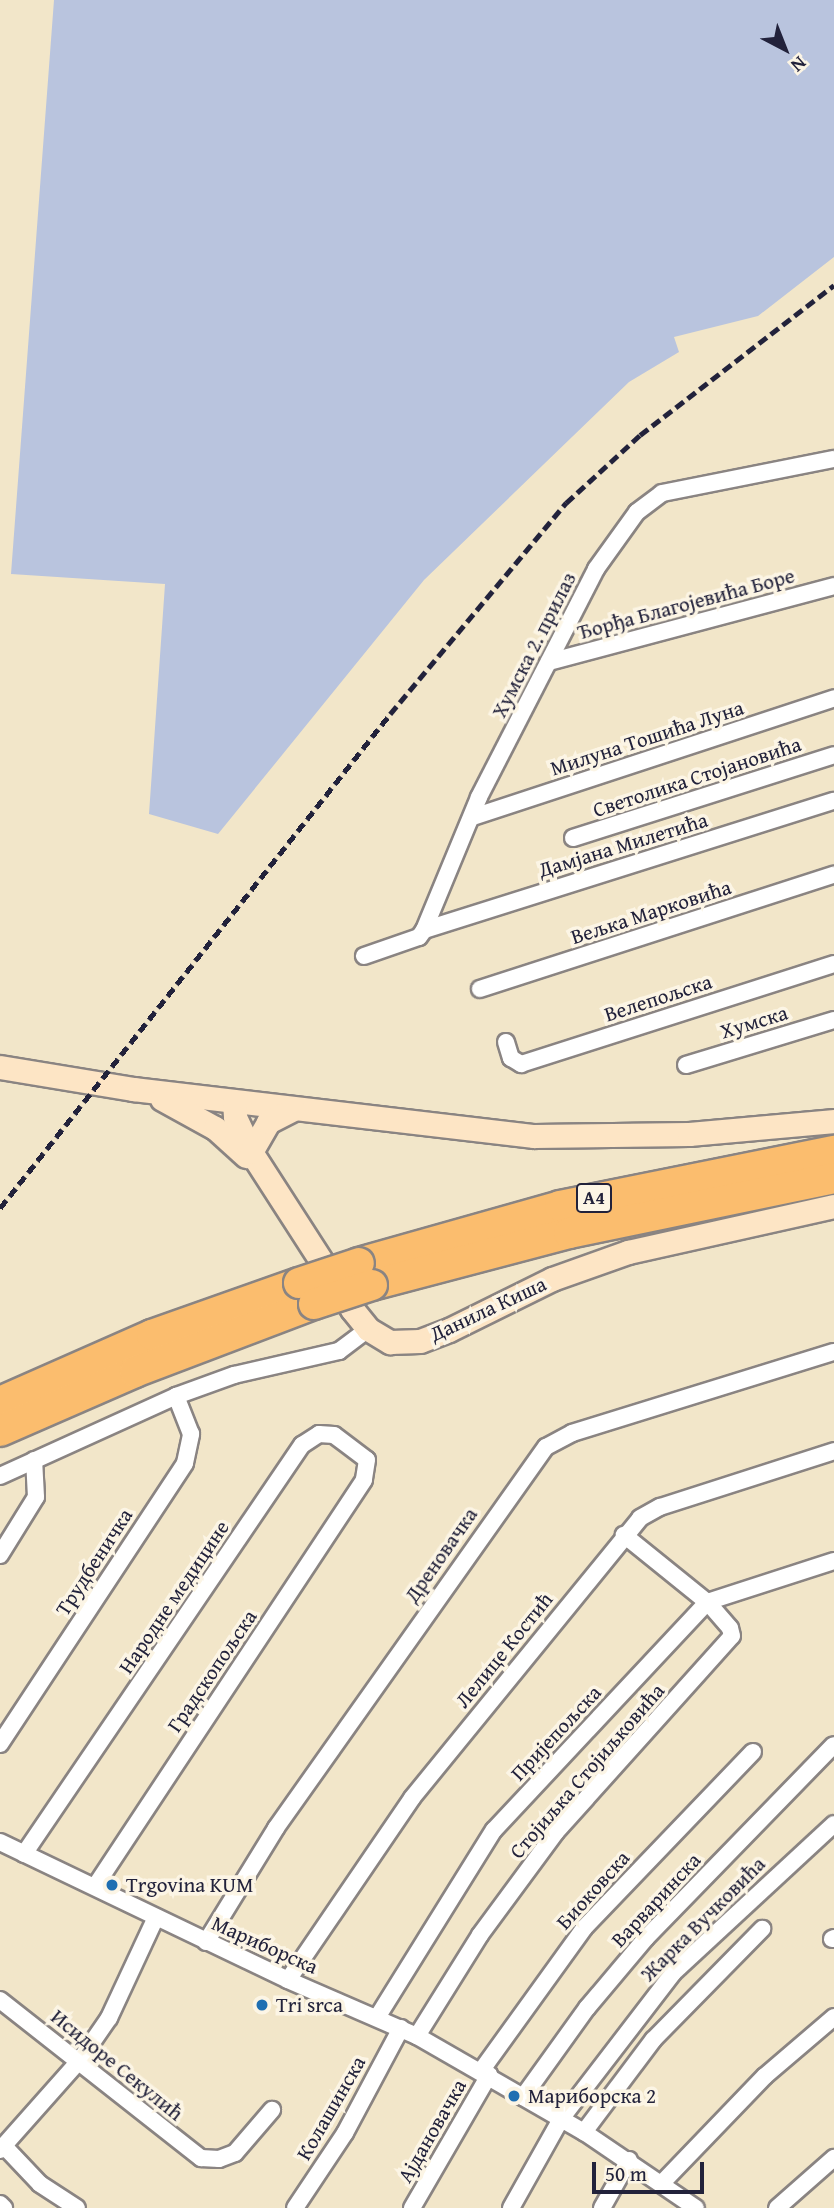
<!DOCTYPE html>
<html>
<head>
<meta charset="utf-8">
<style>
	body { margin:0 }
	#map { position:relative; width:834px; height:2208px; overflow:hidden; background:#f2e6c9; font-family:"Gentium Book Plus",serif }
	div>[style] { position:absolute }
	.industrial>* { inset:0; background:#b9c4de }
	.roads { filter:drop-shadow(2px 0 #8a8482) drop-shadow(-2px 0 #8a8482) drop-shadow(0 2px #8a8482) drop-shadow(0 -2px #8a8482) }
	.street>* { height:16px; margin:-8px; padding:0 8px; transform-origin:8px; border-radius:8px; background:#fff }
	.secondary>* { height:23px; margin:-11.5px; padding:0 11.5px; transform-origin:11.5px; border-radius:11.5px; background:#fde5c5 }
	.highway>* { height:30px; margin:-15px; padding:0 15px; transform-origin:15px; border-radius:15px; background:#fbbd6e }
	.rail>* { height:4.5px; margin-top:-2.25px; transform-origin:0; background:repeating-linear-gradient(90deg,#22223b 0 10px,transparent 0 15px) }
	.bridges { filter:drop-shadow(2px 0 #8a8482) drop-shadow(-2px 0 #8a8482) drop-shadow(0 2px #8a8482) drop-shadow(0 -2px #8a8482) }
	.highway-bridge>* { height:30px; margin:-15px; padding:0 15px; transform-origin:15px; border-radius:15px; background:#fbbd6e }
	.dots>* { width:19px; height:19px; translate:-50% -50%; box-sizing:border-box; border:4px solid #fcf5e5; border-radius:50% }
	span { translate:-50% -50%; white-space:nowrap; text-align:center; line-height:1.15; -webkit-text-stroke:7px #fcf5e5; paint-order:stroke }
	.shield-label span { padding:2px 5px; background:#fcf5e5; border:2px solid; border-radius:5px; -webkit-text-stroke-width:0 }
	.shield-label { font-size:19px; color:#22223b; font-weight:700 }
	.street-label { font-size:21px; color:#22223b }
	.poi-label { font-size:21px; color:#22223b }
	.left { translate:0 -50%; text-align:left }
	.north { position:absolute; left:750px; top:14px; width:70px; height:70px; -webkit-text-stroke:5px #fcf5e5; paint-order:stroke; rotate:138deg; font-size:19px; font-weight:700; line-height:28px; text-align:center; color:#22223b }
	.north::after { content:''; display:block; margin:auto; width:24px; height:32px; background:#22223b; clip-path:polygon(50% 0,100% 100%,50% 72%,0 100%) }
	.scale { position:absolute; left:592px; top:2162px; width:112px; height:32px; box-sizing:border-box; border:4px solid #22223b; border-top:0; padding-left:9px; font-size:21px; line-height:24px; white-space:nowrap; color:#22223b; -webkit-text-stroke:5px #fcf5e5; paint-order:stroke }
</style>
</head>
<body>
<div id="map">
	<div class="industrial">
		<div style="clip-path:polygon(54px 0,834px 0,834px 257px,758px 316px,674px 337px,679px 352px,629px 382px,424px 580px,218px 834px,149px 814px,165px 584px,11px 574px)"></div>
	</div>
	<div class="roads">
		<div class="street">
			<div style="left:549px;top:662px;width:295px;rotate:-14.9deg"></div>
			<div style="left:473px;top:817px;width:380px;rotate:-18.2deg"></div>
			<div style="left:573px;top:838px;width:274px;rotate:-17.6deg"></div>
			<div style="left:424px;top:930px;width:430px;rotate:-17.5deg"></div>
			<div style="left:364px;top:956px;width:58px;rotate:-19.1deg"></div>
			<div style="left:419px;top:937px;width:9px;rotate:-54deg"></div>
			<div style="left:424px;top:930px;width:144px;rotate:-67.5deg"></div>
			<div style="left:479px;top:797px;width:256px;rotate:-62.8deg"></div>
			<div style="left:596px;top:569px;width:70px;rotate:-54.3deg"></div>
			<div style="left:637px;top:512px;width:31px;rotate:-37deg"></div>
			<div style="left:662px;top:493px;width:175px;rotate:-11.2deg"></div>
			<div style="left:480px;top:989px;width:372px;rotate:-17.9deg"></div>
			<div style="left:506px;top:1042px;width:17px;rotate:73deg"></div>
			<div style="left:511px;top:1058px;width:12px;rotate:31deg"></div>
			<div style="left:521px;top:1064px;width:329px;rotate:-17.7deg"></div>
			<div style="left:686px;top:1065px;width:155px;rotate:-16.9deg"></div>
			<div style="left:0;top:1476px;width:193px;rotate:-24.4deg"></div>
			<div style="left:176px;top:1396px;width:62px;rotate:-19.9deg"></div>
			<div style="left:234px;top:1375px;width:108px;rotate:-12.9deg"></div>
			<div style="left:339px;top:1351px;width:36px;rotate:-37deg"></div>
			<div style="left:0;top:1555px;width:68px;rotate:-58.2deg"></div>
			<div style="left:36px;top:1497px;width:37px;rotate:-93deg"></div>
			<div style="left:0;top:1744px;width:336px;rotate:-56.6deg"></div>
			<div style="left:185px;top:1463px;width:30px;rotate:-78deg"></div>
			<div style="left:191px;top:1434px;width:41px;rotate:-111.5deg"></div>
			<div style="left:0;top:1842px;width:319px;rotate:25.6deg"></div>
			<div style="left:288px;top:1980px;width:141px;rotate:23.5deg"></div>
			<div style="left:417px;top:2036px;width:193px;rotate:29.9deg"></div>
			<div style="left:584px;top:2132px;width:135px;rotate:34.2deg"></div>
			<div style="left:24px;top:1854px;width:495px;rotate:-55.8deg"></div>
			<div style="left:302px;top:1445px;width:20px;rotate:-33deg"></div>
			<div style="left:319px;top:1434px;width:15px;rotate:4deg"></div>
			<div style="left:334px;top:1435px;width:41px;rotate:37.1deg"></div>
			<div style="left:367px;top:1460px;width:20px;rotate:99deg"></div>
			<div style="left:364px;top:1480px;width:487px;rotate:123.5deg"></div>
			<div style="left:832px;top:1939px;width:2px;rotate:-27deg"></div>
			<div style="left:206px;top:1942px;width:134px;rotate:-58.4deg"></div>
			<div style="left:276px;top:1828px;width:467px;rotate:-54.7deg"></div>
			<div style="left:546px;top:1447px;width:30px;rotate:-28deg"></div>
			<div style="left:572px;top:1433px;width:274px;rotate:-17.2deg"></div>
			<div style="left:288px;top:1980px;width:220px;rotate:-55.7deg"></div>
			<div style="left:412px;top:1798px;width:361px;rotate:-50.8deg"></div>
			<div style="left:640px;top:1518px;width:23px;rotate:-29deg"></div>
			<div style="left:660px;top:1507px;width:183px;rotate:-17.8deg"></div>
			<div style="left:0;top:2000px;width:256px;rotate:38.2deg"></div>
			<div style="left:201px;top:2158px;width:18px;rotate:3deg"></div>
			<div style="left:219px;top:2159px;width:17px;rotate:-21deg"></div>
			<div style="left:235px;top:2153px;width:57px;rotate:-49.3deg"></div>
			<div style="left:378px;top:2016px;width:219px;rotate:-58.1deg"></div>
			<div style="left:494px;top:1830px;width:312px;rotate:-46.9deg"></div>
			<div style="left:707px;top:1602px;width:133px;rotate:-17.9deg"></div>
			<div style="left:417px;top:2036px;width:119px;rotate:-58deg"></div>
			<div style="left:480px;top:1935px;width:128px;rotate:-53.6deg"></div>
			<div style="left:556px;top:1832px;width:263px;rotate:-48.1deg"></div>
			<div style="left:732px;top:1636px;width:8px;rotate:-104deg"></div>
			<div style="left:730px;top:1628px;width:35px;rotate:-131deg"></div>
			<div style="left:707px;top:1602px;width:107px;rotate:-141.1deg"></div>
			<div style="left:481px;top:2071px;width:176px;rotate:-54.2deg"></div>
			<div style="left:584px;top:1928px;width:244px;rotate:-46.2deg"></div>
			<div style="left:523px;top:2097px;width:110px;rotate:-54.3deg"></div>
			<div style="left:587px;top:2008px;width:92px;rotate:-49.9deg"></div>
			<div style="left:646px;top:1938px;width:269px;rotate:-45.8deg"></div>
			<div style="left:584px;top:2132px;width:115px;rotate:-53.1deg"></div>
			<div style="left:653px;top:2040px;width:156px;rotate:-45.5deg"></div>
			<div style="left:4px;top:2146px;width:52px;rotate:46.5deg"></div>
			<div style="left:40px;top:2184px;width:44px;rotate:33deg"></div>
			<div style="left:0;top:2150px;width:120px;rotate:-48.4deg"></div>
			<div style="left:80px;top:2060px;width:51px;rotate:-55.4deg"></div>
			<div style="left:109px;top:2018px;width:111px;rotate:-65deg"></div>
			<div style="left:661px;top:2184px;width:150px;rotate:-46.1deg"></div>
			<div style="left:765px;top:2076px;width:91px;rotate:-40.5deg"></div>
			<div style="left:0;top:2204px;width:6px;rotate:45deg"></div>
			<div style="left:295px;top:2208px;width:90px;rotate:-56.3deg"></div>
			<div style="left:345px;top:2133px;width:119px;rotate:-61.9deg"></div>
			<div style="left:412px;top:2208px;width:154px;rotate:-59.9deg"></div>
			<div style="left:511px;top:2208px;width:102px;rotate:-60.7deg"></div>
			<div style="left:561px;top:2119px;width:184px;rotate:-52.5deg"></div>
			<div style="left:673px;top:1973px;width:219px;rotate:-42.8deg"></div>
			<div style="left:602px;top:2208px;width:55px;rotate:-60.6deg"></div>
			<div style="left:777px;top:2208px;width:76px;rotate:-41.3deg"></div>
		</div>
		<div class="secondary">
			<div style="left:0;top:1067px;width:135px;rotate:9.4deg"></div>
			<div style="left:133px;top:1089px;width:404px;rotate:6.7deg"></div>
			<div style="left:534px;top:1136px;width:155px;rotate:-0.7deg"></div>
			<div style="left:689px;top:1134px;width:146px;rotate:-5.1deg"></div>
			<div style="left:162px;top:1099px;width:60px;rotate:28.7deg"></div>
			<div style="left:215px;top:1128px;width:42px;rotate:42.1deg"></div>
			<div style="left:234px;top:1102px;width:15px;rotate:86deg"></div>
			<div style="left:235px;top:1117px;width:38px;rotate:65deg"></div>
			<div style="left:251px;top:1152px;width:187px;rotate:57.2deg"></div>
			<div style="left:352px;top:1309px;width:26px;rotate:51deg"></div>
			<div style="left:368px;top:1329px;width:26px;rotate:31deg"></div>
			<div style="left:390px;top:1342px;width:30px;rotate:-2deg"></div>
			<div style="left:420px;top:1341px;width:31px;rotate:-21deg"></div>
			<div style="left:449px;top:1330px;width:115px;rotate:-26.3deg"></div>
			<div style="left:552px;top:1279px;width:81px;rotate:-19.6deg"></div>
			<div style="left:628px;top:1252px;width:211px;rotate:-12.6deg"></div>
			<div style="left:251px;top:1152px;width:34px;rotate:-60deg"></div>
			<div style="left:268px;top:1122px;width:28px;rotate:-27deg"></div>
		</div>
		<div class="highway">
			<div style="left:359px;top:1263px;width:209px;rotate:-15.8deg"></div>
			<div style="left:560px;top:1206px;width:279px;rotate:-11.4deg"></div>
			<div style="left:372px;top:1285px;width:204px;rotate:-14.8deg"></div>
			<div style="left:569px;top:1233px;width:271px;rotate:-11.7deg"></div>
			<div style="left:0;top:1402px;width:166px;rotate:-23.8deg"></div>
			<div style="left:152px;top:1335px;width:156px;rotate:-19.5deg"></div>
			<div style="left:0;top:1431px;width:147px;rotate:-23.6deg"></div>
			<div style="left:135px;top:1372px;width:191px;rotate:-20.8deg"></div>
		</div>
	</div>
	<div class="rail">
		<div style="left:0;top:1208px;width:629px;rotate:-51.71deg"></div>
		<div style="left:390px;top:714px;width:275px;rotate:-50.2deg"></div>
		<div style="left:566px;top:503px;width:100px;rotate:-42.6deg"></div>
		<div style="left:640px;top:435px;width:245px;rotate:-37.7deg"></div>
	</div>
	<div class="bridges">
		<div class="highway-bridge">
			<div style="left:299px;top:1283px;width:63px;rotate:-18.4deg"></div>
			<div style="left:314px;top:1304px;width:61px;rotate:-18.1deg"></div>
		</div>
	</div>
	<div class="dots">
		<div style="left:112px;top:1885px;background:#1f6fb2"></div>
		<div style="left:262px;top:2005px;background:#1f6fb2"></div>
		<div style="left:514px;top:2096px;background:#1f6fb2"></div>
	</div>
	<div class="shield-label">
		<span style="left:594px;top:1198px">A4</span>
	</div>
	<div class="street-label">
		<span style="left:686px;top:604px;rotate:-15deg">Ђорђа Благојевића Боре</span>
		<span style="left:534px;top:645px;rotate:-63deg">Хумска 2. прилаз</span>
		<span style="left:647px;top:738px;rotate:-18deg">Милуна Тошића Луна</span>
		<span style="left:697px;top:777px;rotate:-18deg">Светолика Стојановића</span>
		<span style="left:623px;top:845px;rotate:-17deg">Дамјана Милетића</span>
		<span style="left:651px;top:912px;rotate:-18deg">Вељка Марковића</span>
		<span style="left:658px;top:998px;rotate:-18deg">Велепољска</span>
		<span style="left:754px;top:1022px;rotate:-17deg">Хумска</span>
		<span style="left:488px;top:1309px;rotate:-25deg">Данила Киша</span>
		<span style="left:441px;top:1555px;rotate:-55deg">Дреновачка</span>
		<span style="left:94px;top:1562px;rotate:-57deg">Трудбеничка</span>
		<span style="left:174px;top:1597px;rotate:-56deg">Народне медицине</span>
		<span style="left:504px;top:1650px;rotate:-51deg">Лелице Костић</span>
		<span style="left:212px;top:1671px;rotate:-56deg">Градскопољска</span>
		<span style="left:556px;top:1733px;rotate:-47deg">Пријепољска</span>
		<span style="left:587px;top:1771px;rotate:-49deg">Стојиљка Стојиљковића</span>
		<span style="left:593px;top:1890px;rotate:-48deg">Биоковска</span>
		<span style="left:656px;top:1900px;rotate:-47deg">Варваринска</span>
		<span style="left:703px;top:1919px;rotate:-45deg">Жарка Вучковића</span>
		<span style="left:265px;top:1945px;rotate:24deg">Мариборска</span>
		<span style="left:117px;top:2065px;rotate:39deg">Исидоре Секулић</span>
		<span style="left:331px;top:2108px;rotate:-60deg">Колашинска</span>
		<span style="left:432px;top:2131px;rotate:-60deg">Ајдановачка</span>
	</div>
	<div class="poi-label">
		<span class="left" style="left:126px;top:1885px">Trgovina KUM</span>
		<span class="left" style="left:276px;top:2005px">Tri srca</span>
		<span class="left" style="left:528px;top:2096px">Мариборска 2</span>
	</div>
	<div class="north">N</div>
	<div class="scale">50 m</div>
</div>
</body>
</html>
